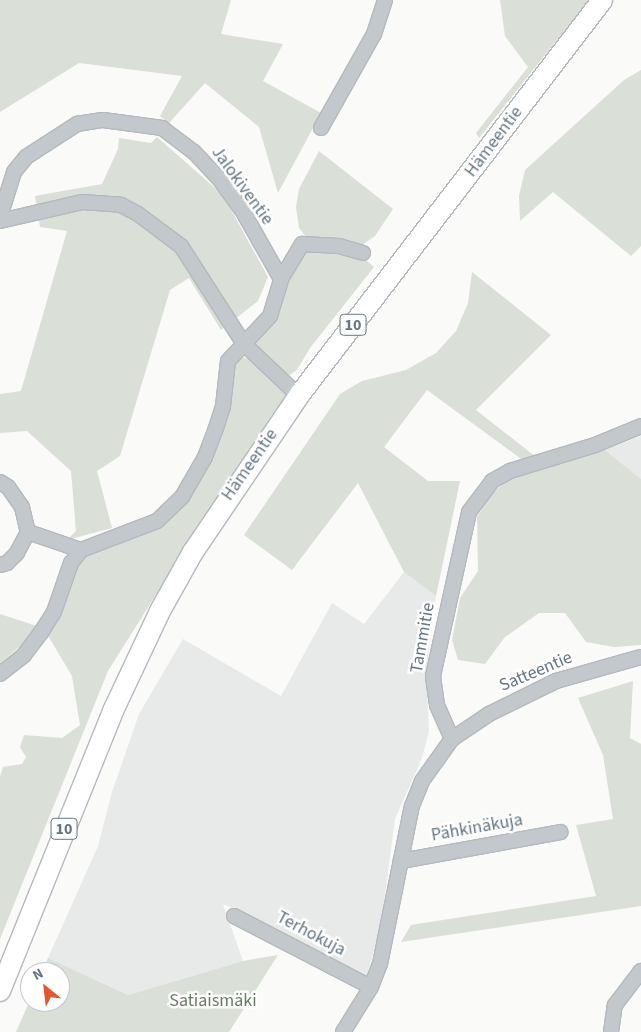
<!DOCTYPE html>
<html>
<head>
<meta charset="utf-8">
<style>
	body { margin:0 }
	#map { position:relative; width:641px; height:1032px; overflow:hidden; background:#fafaf8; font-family:"Source Sans 3",sans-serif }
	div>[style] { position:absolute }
	.built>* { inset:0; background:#e8e9e9 }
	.green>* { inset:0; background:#dadfd7 }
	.roads { filter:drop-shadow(1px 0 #b4b9bd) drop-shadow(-1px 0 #b4b9bd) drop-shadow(0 1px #b4b9bd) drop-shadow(0 -1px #b4b9bd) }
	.minor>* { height:14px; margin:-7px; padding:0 7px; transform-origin:7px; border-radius:7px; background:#c3c8cc }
	.highway>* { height:20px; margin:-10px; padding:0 10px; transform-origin:10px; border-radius:10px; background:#fff }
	span { translate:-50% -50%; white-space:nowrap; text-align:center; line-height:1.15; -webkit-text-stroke:5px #fff; paint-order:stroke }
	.shield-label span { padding:1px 4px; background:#fff; border:1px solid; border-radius:4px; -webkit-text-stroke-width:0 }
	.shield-label { font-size:16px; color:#657683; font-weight:700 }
	.street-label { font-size:18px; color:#657683 }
	.park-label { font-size:18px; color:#687a64 }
	.north { position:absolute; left:20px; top:962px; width:50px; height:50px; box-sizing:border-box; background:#fff; border:1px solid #c1c8cd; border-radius:50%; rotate:331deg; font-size:14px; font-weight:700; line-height:20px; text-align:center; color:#657683 }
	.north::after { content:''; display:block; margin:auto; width:18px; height:22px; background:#e4572e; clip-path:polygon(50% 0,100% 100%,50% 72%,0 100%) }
</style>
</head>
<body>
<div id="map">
	<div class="built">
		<div style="clip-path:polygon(641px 436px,641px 479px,605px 450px)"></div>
		<div style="clip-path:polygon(404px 572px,436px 596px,426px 672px,429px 731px,422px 758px,395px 819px,381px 925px,367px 975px,223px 904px,243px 961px,128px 995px,48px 958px,98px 846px,112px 792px,139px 714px,183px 639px,281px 696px,332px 603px,364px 624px)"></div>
	</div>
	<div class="green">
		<div style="clip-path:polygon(0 0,231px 0,221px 34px,283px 44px,263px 81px,321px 113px,278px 193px,259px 127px,205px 83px,169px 123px,160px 116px,182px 76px,79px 63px,0 112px)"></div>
		<div style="clip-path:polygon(500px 0,589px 0,479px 138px,476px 133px,528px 67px,505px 36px)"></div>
		<div style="clip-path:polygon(641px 70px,641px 246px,631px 256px,553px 192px,520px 221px,519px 196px,525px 170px,624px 80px)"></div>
		<div style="clip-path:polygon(157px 137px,223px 195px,268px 277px,258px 301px,221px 330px,189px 278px,170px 290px,120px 456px,97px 471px,112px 528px,67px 540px,76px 531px,71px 471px,27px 431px,0 433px,0 394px,21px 391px,67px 231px,40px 227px,35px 196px,102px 184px,118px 149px,119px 138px,151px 143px)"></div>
		<div style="clip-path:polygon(319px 151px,393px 209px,375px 236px,362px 245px,307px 238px,299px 228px,296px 207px,299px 189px)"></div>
		<div style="clip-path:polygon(304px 250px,360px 255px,374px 267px,310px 348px,297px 370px,288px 376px,280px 376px,273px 365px,275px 362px,268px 356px,264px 358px,252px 345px,283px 281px)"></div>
		<div style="clip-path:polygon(472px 272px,551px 335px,476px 410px,536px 457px,524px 461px,427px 390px,384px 447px,428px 481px,460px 481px,436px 596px,404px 572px,358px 483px,292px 570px,244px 535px,340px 394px,362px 381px,406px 370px,436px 353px,456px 331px,468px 303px)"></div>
		<div style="clip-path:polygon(238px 356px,252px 360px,286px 389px,288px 397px,184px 550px,108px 671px,0 939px,0 777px,3px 767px,22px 764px,26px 757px,20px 747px,24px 735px,62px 738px,80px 725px,72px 676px,47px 634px,73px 570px,83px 555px,186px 500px,233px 363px)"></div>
		<div style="clip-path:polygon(605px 450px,641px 479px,641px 645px,614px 647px,586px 642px,565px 613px,539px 613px,505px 637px,485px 664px,458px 660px,452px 640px,460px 598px,478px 571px,477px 517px,492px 494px,512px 475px)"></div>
		<div style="clip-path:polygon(0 614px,37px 626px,30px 638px,0 663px)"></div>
		<div style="clip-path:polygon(633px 681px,630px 738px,641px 744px,641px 906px,401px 942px,411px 925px,596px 896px,576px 825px,613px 819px,603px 755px,578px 698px)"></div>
		<div style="clip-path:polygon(278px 955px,229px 1032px,16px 1032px,30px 1000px,60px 1002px,60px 972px,42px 972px,48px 958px,128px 995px,243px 961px)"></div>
	</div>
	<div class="roads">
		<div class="minor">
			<div style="left:321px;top:128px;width:108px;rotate:-60.6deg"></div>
			<div style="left:374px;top:34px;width:36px;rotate:-72deg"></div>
			<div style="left:0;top:217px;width:47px;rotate:-72.7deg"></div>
			<div style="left:14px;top:172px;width:19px;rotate:-51deg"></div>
			<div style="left:26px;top:157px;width:61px;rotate:-32.9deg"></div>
			<div style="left:77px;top:124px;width:26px;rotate:-9deg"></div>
			<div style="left:103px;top:120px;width:60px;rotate:7.7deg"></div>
			<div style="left:162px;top:128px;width:40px;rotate:37deg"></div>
			<div style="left:194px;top:152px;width:38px;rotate:47deg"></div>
			<div style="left:220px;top:180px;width:37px;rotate:54deg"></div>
			<div style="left:242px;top:210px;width:79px;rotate:60.5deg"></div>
			<div style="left:0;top:221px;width:84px;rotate:-13deg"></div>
			<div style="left:82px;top:202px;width:39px;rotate:4deg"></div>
			<div style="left:121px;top:205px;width:19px;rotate:28deg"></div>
			<div style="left:138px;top:214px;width:54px;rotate:36.7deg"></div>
			<div style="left:181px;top:246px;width:117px;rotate:57.3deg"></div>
			<div style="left:244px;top:344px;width:76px;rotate:43.4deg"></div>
			<div style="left:0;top:482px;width:9px;rotate:32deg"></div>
			<div style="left:8px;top:487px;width:24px;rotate:55deg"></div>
			<div style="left:22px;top:507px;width:26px;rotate:77deg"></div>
			<div style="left:28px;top:532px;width:24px;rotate:118deg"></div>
			<div style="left:17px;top:553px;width:14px;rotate:135deg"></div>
			<div style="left:7px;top:563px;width:7px;rotate:164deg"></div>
			<div style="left:28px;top:532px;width:56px;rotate:18.8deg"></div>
			<div style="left:0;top:674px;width:31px;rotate:-38deg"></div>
			<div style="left:24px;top:655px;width:30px;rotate:-53deg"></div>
			<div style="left:42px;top:631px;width:22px;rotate:-58deg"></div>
			<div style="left:54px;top:612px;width:52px;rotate:-70.9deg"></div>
			<div style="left:71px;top:563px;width:16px;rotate:-52deg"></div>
			<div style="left:81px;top:550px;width:81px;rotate:-20.9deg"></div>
			<div style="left:157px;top:521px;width:35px;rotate:-44deg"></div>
			<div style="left:182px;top:497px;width:46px;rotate:-60.1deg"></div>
			<div style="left:205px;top:457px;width:28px;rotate:-69deg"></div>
			<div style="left:215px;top:431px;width:26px;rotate:-72deg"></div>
			<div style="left:223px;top:406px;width:45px;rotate:-83.7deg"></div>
			<div style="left:228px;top:361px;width:62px;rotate:-47deg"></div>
			<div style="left:270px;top:316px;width:39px;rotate:-73deg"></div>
			<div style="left:281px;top:279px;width:41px;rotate:-59deg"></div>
			<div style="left:302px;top:244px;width:37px;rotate:3deg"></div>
			<div style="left:339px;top:246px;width:25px;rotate:16deg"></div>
			<div style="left:452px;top:739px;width:45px;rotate:-34deg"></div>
			<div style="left:489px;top:714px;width:75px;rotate:-26.2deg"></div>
			<div style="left:556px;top:681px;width:88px;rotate:-15.8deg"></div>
			<div style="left:401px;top:861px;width:162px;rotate:-10.3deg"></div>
			<div style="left:234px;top:916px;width:154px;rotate:27.4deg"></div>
			<div style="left:343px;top:1032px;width:53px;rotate:-58.1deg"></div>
			<div style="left:371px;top:987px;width:25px;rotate:-69deg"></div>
			<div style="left:380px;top:964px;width:161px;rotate:-78.6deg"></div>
			<div style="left:412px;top:806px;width:27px;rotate:-68deg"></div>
			<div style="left:422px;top:781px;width:52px;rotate:-54.5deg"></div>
			<div style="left:452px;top:739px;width:37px;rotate:-114deg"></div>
			<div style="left:437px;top:705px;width:29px;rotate:-98deg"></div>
			<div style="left:433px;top:676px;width:168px;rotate:-77.6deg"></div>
			<div style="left:469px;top:512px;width:39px;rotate:-53deg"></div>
			<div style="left:492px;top:481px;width:21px;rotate:-29deg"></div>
			<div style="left:510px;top:471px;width:89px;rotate:-17deg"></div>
			<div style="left:595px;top:445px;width:50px;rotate:-22.4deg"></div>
			<div style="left:611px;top:1032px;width:27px;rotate:-82deg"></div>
			<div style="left:615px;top:1005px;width:43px;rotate:-52.6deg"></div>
		</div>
		<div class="highway">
			<div style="left:0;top:991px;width:302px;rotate:-68deg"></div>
			<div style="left:113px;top:711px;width:110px;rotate:-64.8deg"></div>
			<div style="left:160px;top:611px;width:68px;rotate:-60.8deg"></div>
			<div style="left:193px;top:552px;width:191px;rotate:-55.9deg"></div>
			<div style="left:300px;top:394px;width:496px;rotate:-52.5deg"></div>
		</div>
	</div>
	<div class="shield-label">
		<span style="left:353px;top:325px">10</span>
		<span style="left:64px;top:829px">10</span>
	</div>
	<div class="street-label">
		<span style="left:494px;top:142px;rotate:-53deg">Hämeentie</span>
		<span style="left:242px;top:186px;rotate:54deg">Jalokiventie</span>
		<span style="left:250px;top:465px;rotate:-55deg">Hämeentie</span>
		<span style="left:423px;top:638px;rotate:-80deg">Tammitie</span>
		<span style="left:536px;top:672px;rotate:-23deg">Satteentie</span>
		<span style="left:477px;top:828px;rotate:-10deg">Pähkinäkuja</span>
		<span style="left:311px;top:934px;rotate:28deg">Terhokuja</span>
	</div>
	<div class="park-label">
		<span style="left:213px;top:1001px">Satiaismäki</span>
	</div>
	<div class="north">N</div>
</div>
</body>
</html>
